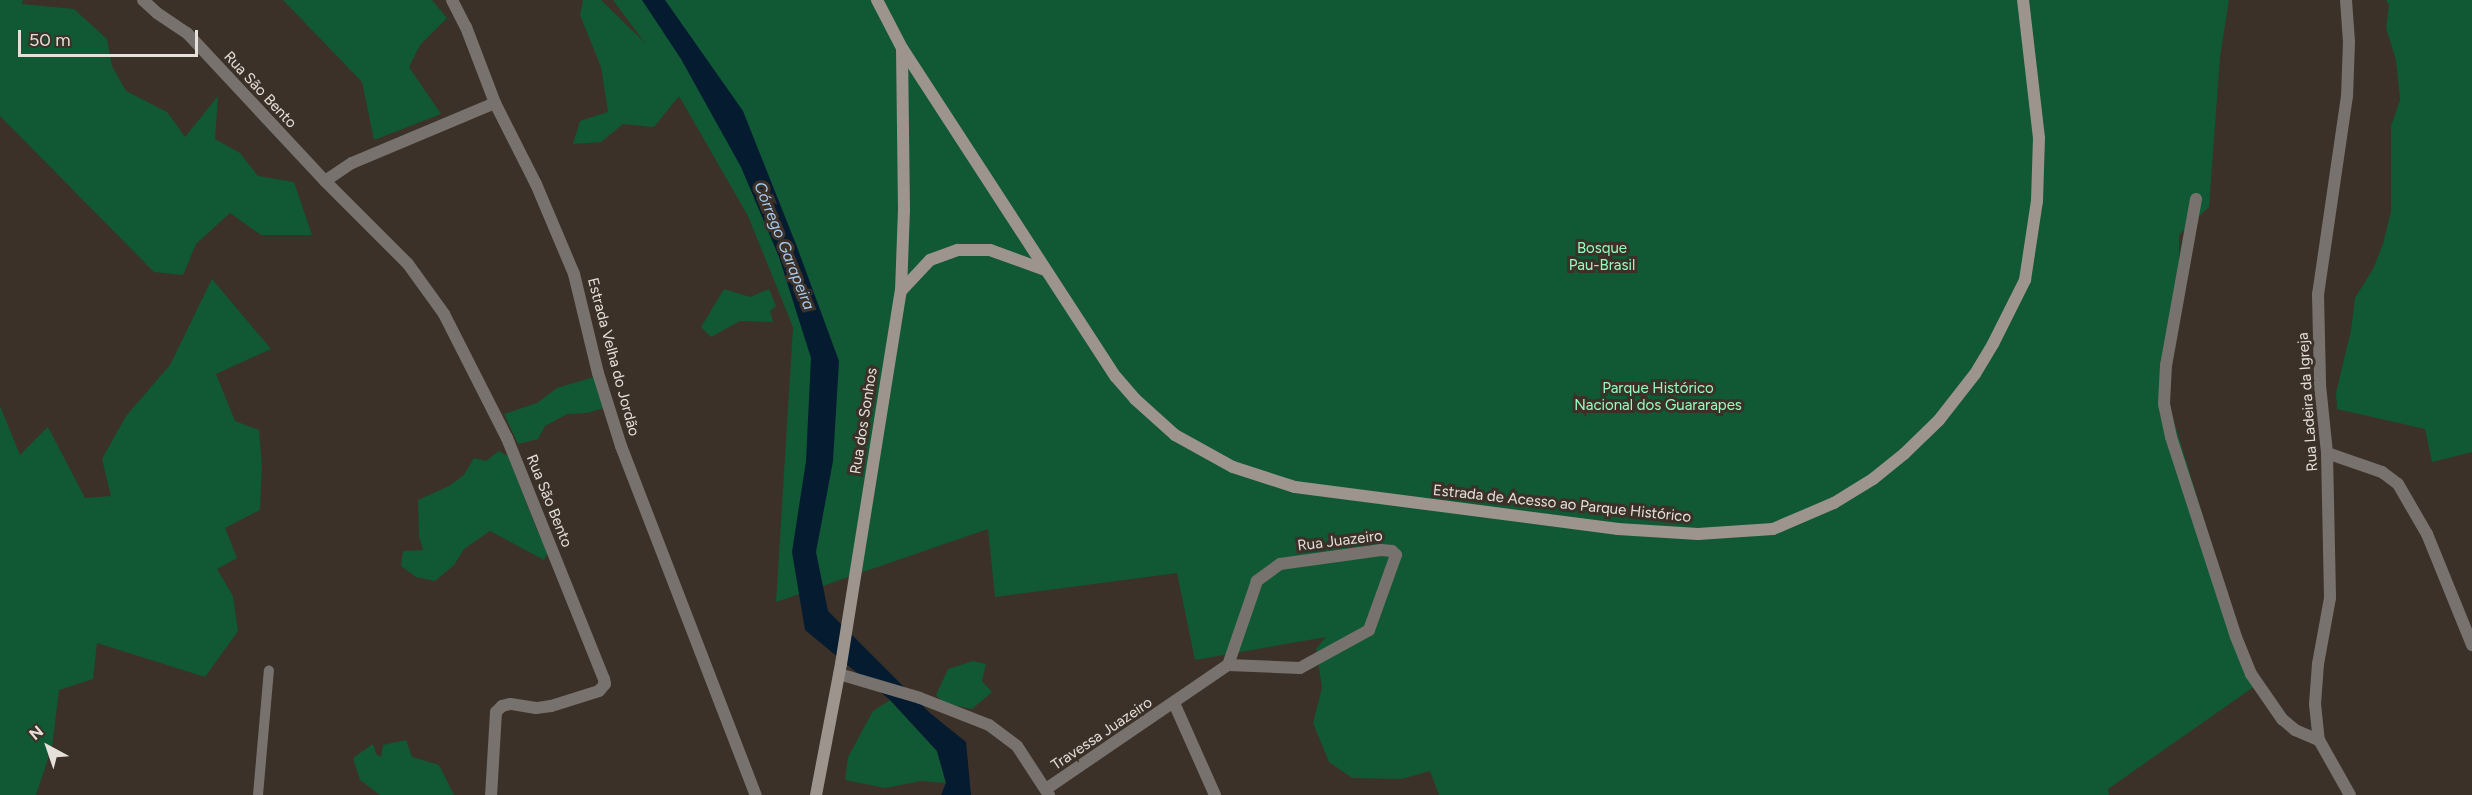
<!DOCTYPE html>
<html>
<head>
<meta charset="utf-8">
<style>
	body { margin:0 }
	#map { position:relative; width:2472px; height:795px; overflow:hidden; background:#3b3128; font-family:Figtree,sans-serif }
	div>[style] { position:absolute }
	.green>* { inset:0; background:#115834 }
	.water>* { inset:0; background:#041b30 }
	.lane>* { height:10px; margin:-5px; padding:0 5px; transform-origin:5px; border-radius:5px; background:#77726e }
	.street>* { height:12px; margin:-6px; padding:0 6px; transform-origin:6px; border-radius:6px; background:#77726e }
	.secondary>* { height:12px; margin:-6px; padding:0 6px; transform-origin:6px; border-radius:6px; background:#9e948e }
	span { translate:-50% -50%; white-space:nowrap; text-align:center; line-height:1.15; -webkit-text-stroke:6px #3b3128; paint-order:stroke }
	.street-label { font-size:15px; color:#e6e0da }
	.park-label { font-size:15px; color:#98fbbe }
	.water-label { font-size:16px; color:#a9ccf0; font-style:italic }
	.north { position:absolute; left:18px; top:717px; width:60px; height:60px; -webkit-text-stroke:4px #3b3128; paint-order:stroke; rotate:320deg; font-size:16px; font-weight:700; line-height:24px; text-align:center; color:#e6e0da }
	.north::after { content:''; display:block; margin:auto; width:21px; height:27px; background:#e6e0da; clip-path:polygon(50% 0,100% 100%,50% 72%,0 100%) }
	.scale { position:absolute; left:18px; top:30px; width:180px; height:27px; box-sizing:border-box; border:3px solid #e6e0da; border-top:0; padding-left:8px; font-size:18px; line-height:21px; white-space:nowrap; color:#e6e0da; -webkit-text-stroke:4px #3b3128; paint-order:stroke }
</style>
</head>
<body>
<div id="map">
	<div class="green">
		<div style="clip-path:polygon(0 0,23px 0,22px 4px,74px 9px,107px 39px,112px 66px,126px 91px,167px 112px,185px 137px,218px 96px,215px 139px,240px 153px,258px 176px,294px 182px,312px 235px,261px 235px,230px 213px,196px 244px,183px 275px,154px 272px,0 116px)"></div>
		<div style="clip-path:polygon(283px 0,432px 0,447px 18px,420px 45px,409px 67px,441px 114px,374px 140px,362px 82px)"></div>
		<div style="clip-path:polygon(583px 0,601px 0,645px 43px,613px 0,2229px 0,2220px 57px,2209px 207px,2179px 235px,2179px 269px,2165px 392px,2255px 686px,2108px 789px,2109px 795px,1439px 795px,1430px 771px,1401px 779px,1352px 778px,1329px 762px,1313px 723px,1322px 688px,1316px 649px,1326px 637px,1195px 660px,1177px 573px,995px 597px,988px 529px,776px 602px,793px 327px,748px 216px,679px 96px,654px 127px,623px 124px,601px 142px,573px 144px,580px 121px,608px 112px,601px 67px,580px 15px)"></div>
		<div style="clip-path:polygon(2386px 0,2472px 0,2472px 452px,2432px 462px,2425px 429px,2337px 409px,2336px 393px,2351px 330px,2355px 298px,2373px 269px,2383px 244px,2391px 211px,2391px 126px,2400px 100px,2396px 60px,2386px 28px,2389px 5px)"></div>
		<div style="clip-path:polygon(212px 279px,271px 349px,216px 374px,235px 421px,259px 430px,262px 466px,260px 510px,225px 528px,237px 558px,217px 569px,233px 596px,238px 631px,205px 677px,97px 643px,93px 679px,59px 690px,52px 747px,36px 795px,0 795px,0 406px,20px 455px,48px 427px,85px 498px,111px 496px,102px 459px,126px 416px,170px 365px)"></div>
		<div style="clip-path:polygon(724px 289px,750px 297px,769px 289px,776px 306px,770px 311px,773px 322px,740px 321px,711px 337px,701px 327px)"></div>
		<div style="clip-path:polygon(594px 377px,604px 408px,587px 413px,567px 414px,545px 426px,538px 439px,518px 444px,504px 414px,537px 403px,557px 388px)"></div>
		<div style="clip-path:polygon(499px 451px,508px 456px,537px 530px,548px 552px,544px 560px,490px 531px,464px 549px,454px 565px,435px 581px,416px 577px,401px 566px,403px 551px,423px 550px,419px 536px,418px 500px,449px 486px,464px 475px,474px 458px,486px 461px)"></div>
		<div style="clip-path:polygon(973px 661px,986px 664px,982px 681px,992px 692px,972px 709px,944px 703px,936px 695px,948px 669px)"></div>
		<div style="clip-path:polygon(890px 700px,937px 751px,946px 783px,921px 781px,885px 788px,845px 780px,848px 757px,873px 711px)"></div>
		<div style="clip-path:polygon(406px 740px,412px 757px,439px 765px,454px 795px,380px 795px,360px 780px,353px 758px,373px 744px,376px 754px,381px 757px,383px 745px)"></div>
	</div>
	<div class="water">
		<div style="clip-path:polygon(642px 0,665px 0,743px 111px,797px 247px,839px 361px,833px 461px,816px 552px,828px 611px,930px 713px,966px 742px,971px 795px,941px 795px,946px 783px,937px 751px,890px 700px,805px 630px,792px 552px,806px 461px,811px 358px,779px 257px,741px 167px,681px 59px)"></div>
	</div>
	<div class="lane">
		<div style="left:258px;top:795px;width:125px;rotate:-85deg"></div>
	</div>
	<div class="street">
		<div style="left:143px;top:0;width:19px;rotate:43deg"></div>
		<div style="left:157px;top:13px;width:36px;rotate:34deg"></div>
		<div style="left:187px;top:33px;width:202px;rotate:47deg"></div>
		<div style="left:325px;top:181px;width:32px;rotate:-34deg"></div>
		<div style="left:352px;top:163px;width:155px;rotate:-22.8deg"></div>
		<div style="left:452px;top:0;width:30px;rotate:63deg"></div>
		<div style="left:466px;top:27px;width:81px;rotate:69.1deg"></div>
		<div style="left:495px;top:103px;width:91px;rotate:63.2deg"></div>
		<div style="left:536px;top:184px;width:98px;rotate:67.1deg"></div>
		<div style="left:574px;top:274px;width:102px;rotate:76.4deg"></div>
		<div style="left:598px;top:373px;width:77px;rotate:72.5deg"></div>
		<div style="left:621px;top:446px;width:374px;rotate:68.9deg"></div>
		<div style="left:2346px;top:0;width:42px;rotate:85.9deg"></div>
		<div style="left:2349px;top:42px;width:54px;rotate:92.1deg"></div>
		<div style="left:2347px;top:96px;width:200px;rotate:98.3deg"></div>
		<div style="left:2318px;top:294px;width:91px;rotate:88.7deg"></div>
		<div style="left:2320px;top:385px;width:68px;rotate:84.1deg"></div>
		<div style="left:2327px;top:453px;width:145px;rotate:88.8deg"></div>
		<div style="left:2330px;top:598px;width:67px;rotate:100.3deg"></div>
		<div style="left:2318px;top:664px;width:40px;rotate:94.3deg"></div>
		<div style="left:2315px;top:704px;width:36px;rotate:84deg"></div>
		<div style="left:2319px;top:740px;width:63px;rotate:60.6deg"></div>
		<div style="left:325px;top:181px;width:117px;rotate:45deg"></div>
		<div style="left:408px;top:264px;width:62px;rotate:54.2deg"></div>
		<div style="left:444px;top:314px;width:139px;rotate:63.1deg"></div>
		<div style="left:507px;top:438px;width:260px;rotate:68.1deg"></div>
		<div style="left:604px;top:679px;width:5px;rotate:79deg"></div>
		<div style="left:605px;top:684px;width:9px;rotate:131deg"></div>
		<div style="left:599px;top:691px;width:50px;rotate:162.6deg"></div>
		<div style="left:551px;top:706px;width:15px;rotate:172deg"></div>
		<div style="left:536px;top:708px;width:26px;rotate:-171deg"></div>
		<div style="left:510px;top:704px;width:8px;rotate:166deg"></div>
		<div style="left:502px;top:706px;width:8px;rotate:135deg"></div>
		<div style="left:496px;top:712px;width:83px;rotate:93.4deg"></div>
		<div style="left:2196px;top:199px;width:169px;rotate:100.2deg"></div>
		<div style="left:2166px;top:365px;width:39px;rotate:93deg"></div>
		<div style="left:2164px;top:404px;width:34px;rotate:78deg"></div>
		<div style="left:2171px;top:437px;width:210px;rotate:72deg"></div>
		<div style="left:2236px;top:637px;width:40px;rotate:68deg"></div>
		<div style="left:2251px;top:674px;width:55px;rotate:55.4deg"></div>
		<div style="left:2282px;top:719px;width:17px;rotate:40deg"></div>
		<div style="left:2295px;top:730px;width:26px;rotate:23deg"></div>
		<div style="left:2327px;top:453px;width:58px;rotate:19.1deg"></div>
		<div style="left:2382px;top:472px;width:20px;rotate:37deg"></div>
		<div style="left:2398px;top:484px;width:58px;rotate:59.9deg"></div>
		<div style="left:2427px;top:534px;width:120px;rotate:67.9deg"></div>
		<div style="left:839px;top:674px;width:84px;rotate:16.5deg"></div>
		<div style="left:920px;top:698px;width:74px;rotate:21.4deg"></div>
		<div style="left:989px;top:725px;width:35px;rotate:37deg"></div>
		<div style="left:1017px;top:746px;width:59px;rotate:56.9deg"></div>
		<div style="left:1174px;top:703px;width:101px;rotate:66deg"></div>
		<div style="left:1046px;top:789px;width:220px;rotate:-34.3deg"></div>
		<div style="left:1228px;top:665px;width:72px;rotate:2.4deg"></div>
		<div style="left:1300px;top:668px;width:79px;rotate:-28.8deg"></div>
		<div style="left:1369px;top:630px;width:80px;rotate:-70.2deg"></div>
		<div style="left:1396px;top:555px;width:6px;rotate:-135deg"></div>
		<div style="left:1392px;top:551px;width:11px;rotate:-175deg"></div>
		<div style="left:1381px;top:550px;width:102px;rotate:172.1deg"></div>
		<div style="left:1280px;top:564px;width:29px;rotate:144deg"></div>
		<div style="left:1257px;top:581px;width:89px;rotate:109deg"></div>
	</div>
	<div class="secondary">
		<div style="left:877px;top:0;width:54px;rotate:62.5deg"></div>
		<div style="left:902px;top:48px;width:392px;rotate:57deg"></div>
		<div style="left:1116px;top:377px;width:29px;rotate:49deg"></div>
		<div style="left:1135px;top:399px;width:54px;rotate:42deg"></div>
		<div style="left:1175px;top:435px;width:66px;rotate:28.9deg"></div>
		<div style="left:1233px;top:467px;width:65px;rotate:17.9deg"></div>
		<div style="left:1295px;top:487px;width:326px;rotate:7.4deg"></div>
		<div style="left:1618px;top:529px;width:80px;rotate:3.6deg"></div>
		<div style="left:1698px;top:534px;width:75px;rotate:-3.8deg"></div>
		<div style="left:1773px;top:529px;width:66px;rotate:-23.1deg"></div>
		<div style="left:1834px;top:503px;width:46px;rotate:-31.6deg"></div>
		<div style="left:1873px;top:479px;width:40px;rotate:-39deg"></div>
		<div style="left:1904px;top:454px;width:49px;rotate:-44.2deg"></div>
		<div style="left:1939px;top:420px;width:58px;rotate:-52deg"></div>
		<div style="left:1975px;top:374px;width:35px;rotate:-59deg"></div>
		<div style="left:1993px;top:344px;width:72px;rotate:-63.4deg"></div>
		<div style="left:2025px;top:280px;width:80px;rotate:-81.4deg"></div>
		<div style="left:2037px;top:201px;width:63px;rotate:-88.2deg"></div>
		<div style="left:2039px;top:138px;width:139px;rotate:-96.6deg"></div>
		<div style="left:901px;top:291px;width:42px;rotate:-46.9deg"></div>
		<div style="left:930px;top:260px;width:30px;rotate:-20deg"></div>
		<div style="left:958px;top:250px;width:32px"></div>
		<div style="left:990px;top:250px;width:59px;rotate:20deg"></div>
		<div style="left:816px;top:795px;width:133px;rotate:-79.2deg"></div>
		<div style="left:841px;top:664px;width:378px;rotate:-80.9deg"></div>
		<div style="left:901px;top:291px;width:80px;rotate:-87.9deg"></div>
		<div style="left:904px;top:211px;width:162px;rotate:-90.7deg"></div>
	</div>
	<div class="street-label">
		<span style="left:260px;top:90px;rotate:47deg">Rua São Bento</span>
		<span style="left:613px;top:357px;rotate:75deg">Estrada Velha do Jordão</span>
		<span style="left:2308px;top:402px;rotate:-94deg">Rua Ladeira da Igreja</span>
		<span style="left:864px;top:421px;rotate:-81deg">Rua dos Sonhos</span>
		<span style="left:549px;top:501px;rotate:68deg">Rua São Bento</span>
		<span style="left:1562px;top:504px;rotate:6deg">Estrada de Acesso ao Parque Histórico</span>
		<span style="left:1340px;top:541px;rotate:-7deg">Rua Juazeiro</span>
		<span style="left:1102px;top:734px;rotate:-34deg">Travessa Juazeiro</span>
	</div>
	<div class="park-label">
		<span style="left:1602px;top:257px">Bosque<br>Pau-Brasil</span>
		<span style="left:1658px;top:397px">Parque Histórico<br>Nacional dos Guararapes</span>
	</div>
	<div class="water-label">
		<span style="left:784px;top:246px;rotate:68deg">Córrego Garapeira</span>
	</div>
	<div class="north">N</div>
	<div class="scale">50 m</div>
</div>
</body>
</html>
